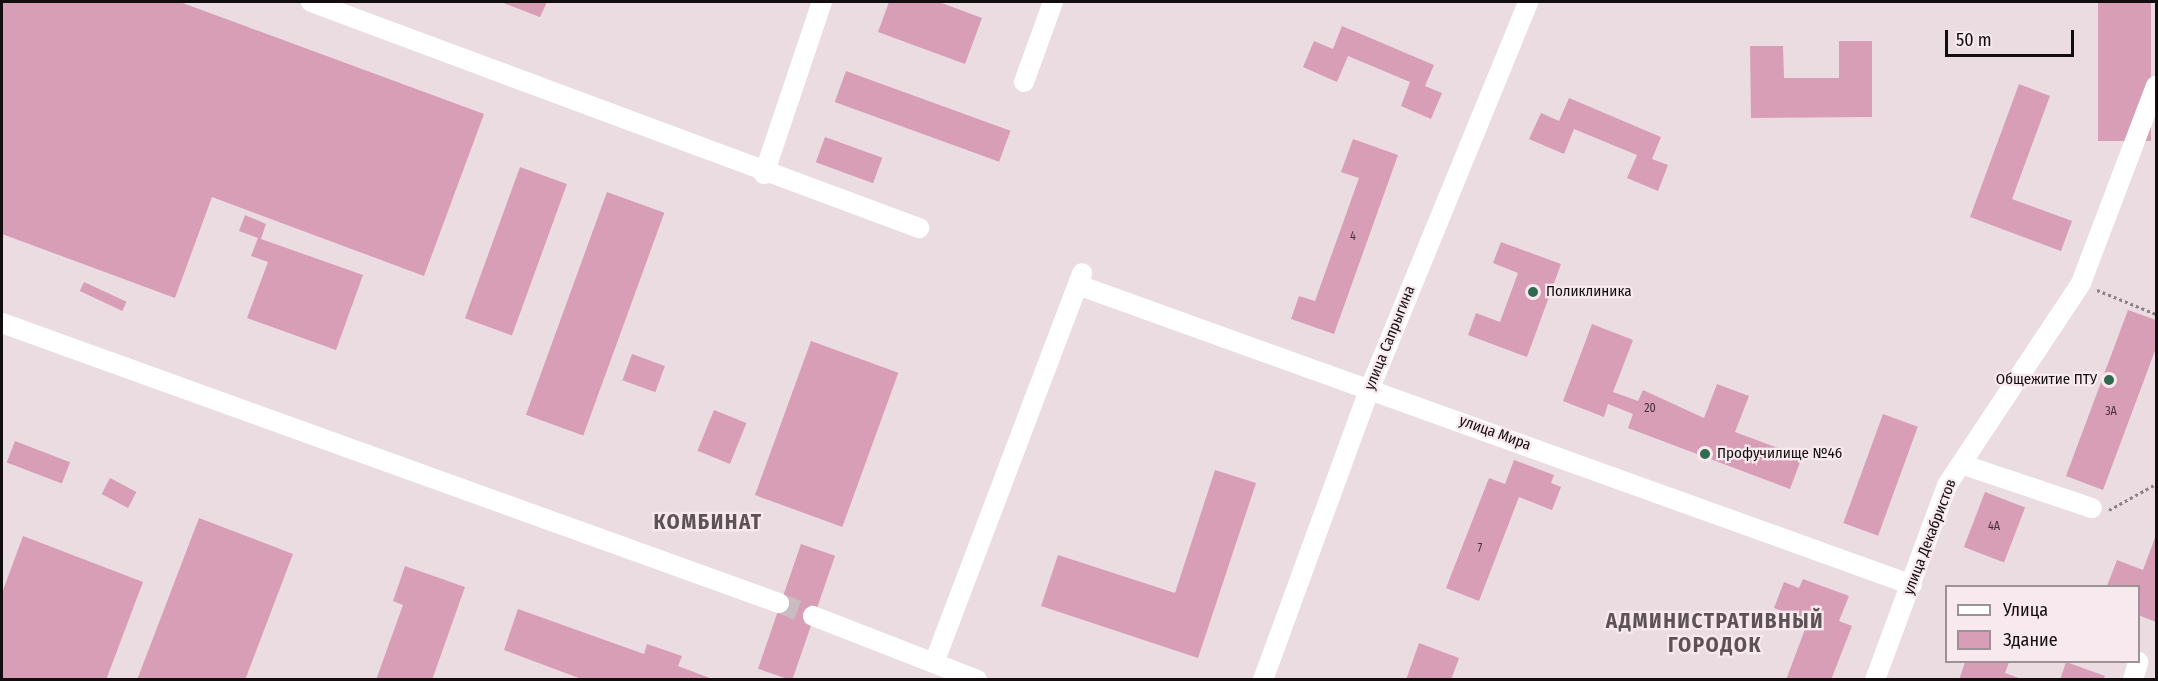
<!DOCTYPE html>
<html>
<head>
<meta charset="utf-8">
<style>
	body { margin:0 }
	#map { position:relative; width:2158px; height:681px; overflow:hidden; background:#ebdce1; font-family:"Fira Sans Condensed",sans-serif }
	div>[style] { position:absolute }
	.building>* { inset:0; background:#d89eb6; transform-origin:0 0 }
	.minor-tunnel>* { height:20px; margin-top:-10px; transform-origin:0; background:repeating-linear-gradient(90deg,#cabdc2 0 20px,transparent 0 30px) }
	.path>* { height:3px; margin-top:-1.5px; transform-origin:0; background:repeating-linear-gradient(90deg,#8c8185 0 3px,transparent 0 6px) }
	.minor>* { height:20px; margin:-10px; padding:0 10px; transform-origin:10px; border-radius:10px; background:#fff }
	.dots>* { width:16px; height:16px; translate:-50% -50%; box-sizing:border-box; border:3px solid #f8e9ee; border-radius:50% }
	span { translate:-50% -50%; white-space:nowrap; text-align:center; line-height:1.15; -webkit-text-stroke:4.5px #f8e9ee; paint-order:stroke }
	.number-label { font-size:12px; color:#443139 }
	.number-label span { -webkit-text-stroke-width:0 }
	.poi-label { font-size:15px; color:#120d0f }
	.left { translate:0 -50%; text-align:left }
	.right { translate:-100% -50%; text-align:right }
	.street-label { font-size:15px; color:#120d0f }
	.district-label { font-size:21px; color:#5e5257; font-weight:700; letter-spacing:1.5px }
	.frame { position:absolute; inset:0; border:3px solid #120d0f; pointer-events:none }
	.legend { position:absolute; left:1945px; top:585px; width:195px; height:78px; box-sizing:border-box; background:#f8e9ee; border:2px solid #9c9195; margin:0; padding:8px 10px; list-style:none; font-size:18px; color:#120d0f }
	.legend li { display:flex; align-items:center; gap:12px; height:30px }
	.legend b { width:30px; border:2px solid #9c9195 }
	.scale { position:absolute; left:1945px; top:30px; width:129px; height:27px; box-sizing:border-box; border:3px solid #120d0f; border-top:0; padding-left:8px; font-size:18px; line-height:21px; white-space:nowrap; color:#120d0f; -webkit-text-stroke:4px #f8e9ee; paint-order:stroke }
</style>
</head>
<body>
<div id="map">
	<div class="building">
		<div style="clip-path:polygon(2px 2px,180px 2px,484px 114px,424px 276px,212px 197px,175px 298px,2px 234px)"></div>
		<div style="clip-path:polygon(501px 2px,547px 2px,540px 17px)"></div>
		<div style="clip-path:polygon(889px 2px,939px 2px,982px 18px,965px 64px,878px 32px)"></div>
		<div style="left:2098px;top:2px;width:53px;height:139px"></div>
		<div style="clip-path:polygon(1342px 26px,1434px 65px,1425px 86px,1442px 93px,1431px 119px,1401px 106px,1410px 82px,1348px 56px,1337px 82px,1303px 67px,1314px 41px,1333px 49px)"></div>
		<div style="clip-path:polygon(1839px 41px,1872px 41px,1872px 117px,1751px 118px,1750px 46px,1783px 46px,1784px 78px,1839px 78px)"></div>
		<div style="left:846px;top:71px;width:175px;height:33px;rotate:20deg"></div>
		<div style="clip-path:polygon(2019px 84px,2050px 96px,2012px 199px,2072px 221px,2061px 251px,1970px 217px)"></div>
		<div style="clip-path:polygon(1569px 98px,1661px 137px,1652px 159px,1668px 165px,1658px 191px,1627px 178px,1637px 155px,1574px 129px,1564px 154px,1529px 139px,1541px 113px,1559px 121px)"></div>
		<div style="left:825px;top:137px;width:61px;height:27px;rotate:20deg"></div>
		<div style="clip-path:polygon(1353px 139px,1398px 155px,1334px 334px,1291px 319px,1299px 296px,1315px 301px,1359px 178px,1341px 172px)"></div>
		<div style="left:520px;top:167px;width:50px;height:161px;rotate:20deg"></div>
		<div style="left:607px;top:192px;width:61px;height:237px;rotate:20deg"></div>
		<div style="clip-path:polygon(245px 215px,266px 224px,261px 239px,363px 275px,336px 350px,247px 318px,268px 262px,251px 256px,258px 238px,239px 231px)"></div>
		<div style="clip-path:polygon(1501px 242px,1561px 264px,1527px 357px,1468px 335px,1476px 313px,1500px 322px,1518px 273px,1493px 263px)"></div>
		<div style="left:84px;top:282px;width:47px;height:10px;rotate:25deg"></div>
		<div style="clip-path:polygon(2128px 310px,2156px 320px,2156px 348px,2103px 490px,2066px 476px)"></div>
		<div style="clip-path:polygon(1592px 324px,1633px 340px,1613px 392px,1638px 401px,1643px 390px,1704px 418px,1717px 384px,1749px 396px,1735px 432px,1802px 457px,1790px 489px,1628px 428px,1633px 414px,1608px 404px,1604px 417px,1563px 401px)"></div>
		<div style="left:811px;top:341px;width:93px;height:164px;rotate:20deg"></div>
		<div style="left:632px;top:354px;width:35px;height:28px;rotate:20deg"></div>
		<div style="left:714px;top:410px;width:35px;height:44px;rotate:22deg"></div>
		<div style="left:1883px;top:414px;width:37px;height:116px;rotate:20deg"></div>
		<div style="left:15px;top:441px;width:59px;height:23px;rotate:21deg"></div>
		<div style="clip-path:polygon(1514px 460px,1554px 475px,1551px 483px,1561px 487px,1552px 510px,1519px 497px,1479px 601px,1446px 588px,1489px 478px,1505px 484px)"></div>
		<div style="clip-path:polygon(1215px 470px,1256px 483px,1198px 658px,1041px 606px,1058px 555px,1175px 593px)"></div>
		<div style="left:110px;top:478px;width:30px;height:18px;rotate:28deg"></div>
		<div style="left:1985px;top:492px;width:43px;height:59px;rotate:21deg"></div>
		<div style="clip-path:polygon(199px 518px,293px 554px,245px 680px,137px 680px)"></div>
		<div style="clip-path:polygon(2156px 535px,2156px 622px,2138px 615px,2138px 586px,2107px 586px,2117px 560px,2143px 570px)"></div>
		<div style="clip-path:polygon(23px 536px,143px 582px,106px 680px,2px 680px,2px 593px)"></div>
		<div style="left:801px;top:544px;width:36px;height:132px;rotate:19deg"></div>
		<div style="clip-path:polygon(405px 566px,465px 587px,432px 680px,376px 680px,403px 605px,393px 601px)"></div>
		<div style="clip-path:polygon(1803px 579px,1849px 596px,1839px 621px,1852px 626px,1831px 680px,1786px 680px,1808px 621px,1774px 608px,1784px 582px,1799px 588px)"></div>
		<div style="clip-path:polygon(518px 609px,644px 654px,647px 644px,682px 656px,678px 666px,715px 680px,584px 680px,504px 650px)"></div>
		<div style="clip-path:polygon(1419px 643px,1459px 658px,1451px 680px,1406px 680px)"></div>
		<div style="clip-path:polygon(1965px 662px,2009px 662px,2005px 673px,2024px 680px,1959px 680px)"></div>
		<div style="clip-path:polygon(2066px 662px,2105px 676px,2103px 680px,2060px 680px)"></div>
	</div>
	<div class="minor-tunnel">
		<div style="left:779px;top:603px;width:36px;rotate:21deg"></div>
	</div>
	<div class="path">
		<div style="left:2097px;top:290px;width:64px;rotate:22.1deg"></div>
		<div style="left:2109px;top:510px;width:54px;rotate:-29deg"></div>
	</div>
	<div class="minor">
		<div style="left:311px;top:2px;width:649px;rotate:20.39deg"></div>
		<div style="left:1024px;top:82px;width:85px;rotate:-70.1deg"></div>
		<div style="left:764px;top:174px;width:182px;rotate:-71.4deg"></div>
		<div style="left:1078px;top:285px;width:886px;rotate:19.78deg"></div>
		<div style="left:2px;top:323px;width:826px;rotate:19.82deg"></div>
		<div style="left:1961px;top:464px;width:138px;rotate:18.6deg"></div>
		<div style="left:813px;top:616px;width:176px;rotate:21.3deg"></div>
		<div style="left:934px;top:663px;width:417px;rotate:-69.2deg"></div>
		<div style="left:1263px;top:680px;width:311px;rotate:-69.9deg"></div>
		<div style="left:1370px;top:388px;width:417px;rotate:-67.7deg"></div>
		<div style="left:1875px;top:680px;width:208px;rotate:-69.7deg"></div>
		<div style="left:1947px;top:485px;width:242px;rotate:-56.4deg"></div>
		<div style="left:2081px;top:283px;width:211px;rotate:-69.2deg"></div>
		<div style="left:2133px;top:680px;width:19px;rotate:-74deg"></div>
	</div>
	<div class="dots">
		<div style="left:1533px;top:292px;background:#306a53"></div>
		<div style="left:2109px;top:380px;background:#306a53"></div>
		<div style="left:1705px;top:454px;background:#306a53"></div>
	</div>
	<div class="number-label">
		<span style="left:1353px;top:237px">4</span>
		<span style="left:1650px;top:409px">20</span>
		<span style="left:2111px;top:412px">3А</span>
		<span style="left:1994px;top:527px">4А</span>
		<span style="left:1480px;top:549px">7</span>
	</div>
	<div class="poi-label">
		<span class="left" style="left:1546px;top:292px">Поликлиника</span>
		<span class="right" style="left:2097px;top:380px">Общежитие ПТУ</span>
		<span class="left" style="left:1717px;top:454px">Профучилище №46</span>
	</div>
	<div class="street-label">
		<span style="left:1390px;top:338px;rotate:-68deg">улица Сапрыгина</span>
		<span style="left:1495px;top:433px;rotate:20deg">улица Мира</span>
		<span style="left:1930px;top:537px;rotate:-69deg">улица Декабристов</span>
	</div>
	<div class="district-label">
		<span style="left:708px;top:522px">КОМБИНАТ</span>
		<span style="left:1715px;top:633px">АДМИНИСТРАТИВНЫЙ<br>ГОРОДОК</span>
	</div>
	<div class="frame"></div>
	<ul class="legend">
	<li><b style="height:8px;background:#fff"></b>Улица</li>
	<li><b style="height:16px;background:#d89eb6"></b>Здание</li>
	</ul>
	<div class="scale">50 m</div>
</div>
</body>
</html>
